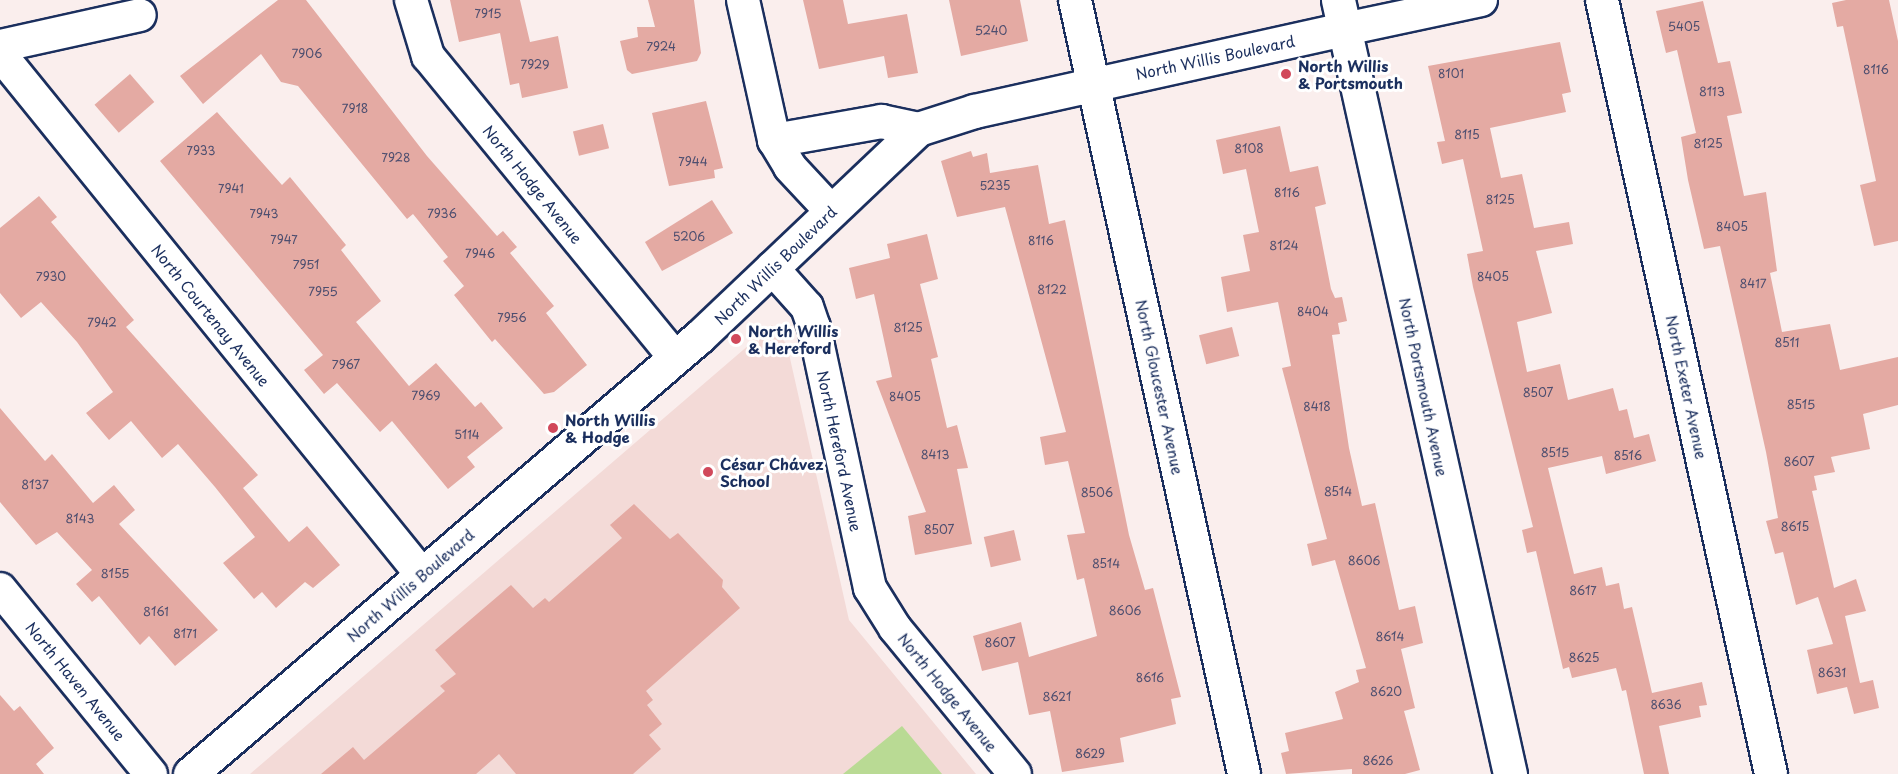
<!DOCTYPE html>
<html>
<head>
<meta charset="utf-8">
<style>
	body { margin:0 }
	#map { position:relative; width:1898px; height:774px; overflow:hidden; background:#faeeed; font-family:"Playpen Sans",sans-serif }
	div>[style] { position:absolute }
	.built>* { inset:0; background:#f3dad7 }
	.green>* { inset:0; background:#b9da94 }
	.building>* { inset:0; background:#e4aaa3; transform-origin:0 0 }
	.roads { filter:drop-shadow(2px 0 #1b2f5e) drop-shadow(-2px 0 #1b2f5e) drop-shadow(0 2px #1b2f5e) drop-shadow(0 -2px #1b2f5e) }
	.street>* { height:32px; margin:-16px; padding:0 16px; transform-origin:16px; border-radius:16px; background:#fff }
	.secondary>* { height:33px; margin:-16.5px; padding:0 16.5px; transform-origin:16.5px; border-radius:16.5px; background:#fff }
	.dots>* { width:16px; height:16px; translate:-50% -50%; box-sizing:border-box; border:3px solid #fff; border-radius:50% }
	span { translate:-50% -50%; white-space:nowrap; text-align:center; line-height:1.15; -webkit-text-stroke:6px #fff; paint-order:stroke }
	.number-label { font-size:12px; color:#4d4e6f }
	.number-label span { -webkit-text-stroke-width:0 }
	.street-label { font-size:15px; color:#1b2f5e }
	.poi-label { font-size:15px; color:#1b2f5e; font-weight:700 }
	.left { translate:0 -50%; text-align:left }
</style>
</head>
<body>
<div id="map">
	<div class="built">
		<div style="clip-path:polygon(772px 325px,787px 345px,849px 620px,976px 774px,250px 774px)"></div>
	</div>
	<div class="green">
		<div style="clip-path:polygon(902px 726px,942px 774px,843px 774px)"></div>
	</div>
	<div class="building">
		<div style="clip-path:polygon(278px 0,306px 0,427px 156px,497px 236px,503px 231px,517px 247px,510px 253px,554px 306px,546px 313px,587px 365px,554px 392px,544px 394px,495px 339px,492px 342px,454px 295px,464px 286px,443px 261px,448px 257px,413px 214px,407px 219px,298px 86px,281px 82px,261px 54px,203px 104px,180px 76px)"></div>
		<div style="clip-path:polygon(450px 0,520px 0,530px 42px,558px 36px,568px 88px,522px 98px,519px 83px,510px 85px,500px 33px,459px 42px)"></div>
		<div style="clip-path:polygon(648px 0,694px 0,701px 53px,697px 61px,632px 74px,627px 70px,620px 41px,638px 37px,637px 27px,655px 27px)"></div>
		<div style="clip-path:polygon(803px 0,843px 0,848px 24px,907px 14px,918px 73px,888px 78px,884px 56px,819px 69px)"></div>
		<div style="clip-path:polygon(949px 0,1020px 0,1028px 41px,961px 56px)"></div>
		<div style="clip-path:polygon(1846px 0,1889px 0,1898px 41px,1898px 241px,1874px 246px,1860px 185px,1876px 181px,1843px 26px,1837px 27px,1832px 3px)"></div>
		<div style="clip-path:polygon(1703px 1px,1718px 63px,1730px 61px,1742px 113px,1727px 116px,1744px 196px,1766px 192px,1777px 271px,1770px 273px,1782px 332px,1830px 324px,1840px 370px,1898px 357px,1898px 405px,1863px 414px,1870px 449px,1831px 457px,1835px 472px,1814px 476px,1817px 490px,1812px 491px,1834px 588px,1856px 579px,1866px 611px,1845px 616px,1860px 683px,1873px 680px,1879px 708px,1854px 714px,1847px 687px,1817px 694px,1807px 650px,1833px 644px,1818px 597px,1796px 605px,1783px 552px,1775px 554px,1766px 521px,1778px 518px,1766px 452px,1720px 246px,1704px 249px,1688px 180px,1681px 137px,1696px 133px,1677px 50px,1666px 53px,1656px 11px)"></div>
		<div style="clip-path:polygon(1560px 42px,1571px 92px,1562px 94px,1566px 112px,1490px 128px,1501px 178px,1522px 174px,1534px 228px,1569px 222px,1573px 244px,1536px 251px,1552px 313px,1517px 322px,1527px 372px,1560px 364px,1568px 400px,1613px 388px,1619px 411px,1627px 409px,1634px 438px,1649px 434px,1656px 461px,1606px 474px,1602px 456px,1548px 468px,1574px 574px,1602px 567px,1606px 586px,1619px 583px,1624px 609px,1632px 607px,1652px 693px,1702px 682px,1707px 705px,1699px 706px,1701px 717px,1659px 726px,1669px 774px,1644px 774px,1626px 690px,1622px 691px,1616px 668px,1572px 678px,1569px 667px,1563px 669px,1536px 551px,1527px 553px,1522px 530px,1533px 527px,1473px 287px,1467px 254px,1483px 251px,1463px 159px,1442px 164px,1437px 142px,1445px 141px,1428px 66px)"></div>
		<div style="left:130px;top:74px;width:37px;height:47px;rotate:49deg"></div>
		<div style="clip-path:polygon(706px 101px,723px 168px,714px 170px,715px 178px,669px 186px,652px 113px)"></div>
		<div style="clip-path:polygon(217px 112px,282px 185px,290px 177px,346px 245px,341px 250px,381px 301px,356px 322px,409px 386px,436px 363px,475px 407px,481px 402px,503px 428px,467px 457px,475px 467px,448px 489px,392px 421px,380px 432px,337px 383px,324px 394px,304px 370px,323px 355px,160px 161px)"></div>
		<div style="left:603px;top:124px;width:25px;height:31px;rotate:76deg"></div>
		<div style="clip-path:polygon(1280px 126px,1290px 172px,1318px 166px,1326px 204px,1315px 207px,1331px 289px,1335px 298px,1342px 297px,1347px 321px,1338px 323px,1340px 334px,1332px 335px,1349px 448px,1362px 506px,1375px 503px,1399px 610px,1415px 606px,1423px 643px,1401px 649px,1415px 708px,1404px 711px,1420px 770px,1405px 774px,1352px 774px,1352px 769px,1286px 774px,1281px 753px,1289px 751px,1285px 733px,1343px 719px,1335px 692px,1359px 682px,1356px 670px,1366px 668px,1335px 560px,1312px 566px,1307px 544px,1327px 539px,1282px 368px,1291px 366px,1278px 302px,1227px 312px,1221px 277px,1250px 271px,1243px 235px,1259px 232px,1246px 169px,1223px 174px,1216px 140px)"></div>
		<div style="clip-path:polygon(971px 151px,973px 157px,987px 153px,990px 173px,1038px 165px,1049px 224px,1065px 220px,1129px 535px,1145px 590px,1153px 588px,1181px 697px,1171px 699px,1176px 724px,1120px 738px,1124px 762px,1062px 772px,1050px 711px,1029px 715px,1018px 662px,982px 671px,973px 636px,1021px 622px,1029px 657px,1097px 636px,1084px 578px,1077px 580px,1067px 535px,1085px 533px,1068px 461px,1045px 465px,1040px 437px,1066px 432px,1005px 207px,957px 217px,941px 161px)"></div>
		<div style="clip-path:polygon(39px 196px,57px 217px,51px 222px,134px 320px,126px 327px,258px 475px,243px 488px,289px 542px,307px 526px,340px 565px,313px 588px,305px 582px,276px 608px,262px 592px,254px 599px,223px 563px,255px 537px,215px 487px,178px 444px,162px 458px,131px 421px,109px 440px,86px 413px,113px 392px,77px 342px,41px 302px,21px 318px,0 293px,0 228px)"></div>
		<div style="clip-path:polygon(712px 200px,733px 233px,662px 271px,645px 242px)"></div>
		<div style="clip-path:polygon(927px 234px,938px 279px,920px 284px,938px 357px,931px 359px,947px 428px,957px 425px,968px 468px,957px 469px,972px 544px,915px 555px,908px 516px,926px 512px,876px 381px,892px 377px,874px 294px,856px 299px,849px 268px,890px 258px,887px 244px)"></div>
		<div style="left:1232px;top:327px;width:30px;height:34px;rotate:76deg"></div>
		<div style="clip-path:polygon(0 408px,45px 461px,52px 454px,93px 503px,114px 485px,135px 510px,119px 524px,218px 630px,175px 666px,149px 636px,140px 645px,99px 596px,92px 602px,76px 584px,92px 570px,57px 532px,36px 545px,0 502px)"></div>
		<div style="clip-path:polygon(634px 504px,670px 539px,678px 533px,723px 580px,722px 587px,740px 608px,646px 691px,653px 700px,647px 705px,662px 724px,649px 735px,661px 749px,633px 774px,516px 774px,499px 754px,476px 774px,321px 774px,353px 747px,364px 760px,445px 691px,440px 686px,456px 674px,435px 650px,511px 585px,533px 608px,545px 598px,549px 602px,622px 538px,610px 525px)"></div>
		<div style="left:1014px;top:530px;width:31px;height:31px;rotate:77deg"></div>
		<div style="clip-path:polygon(0 695px,14px 711px,20px 706px,54px 748px,36px 764px,44px 774px,0 774px)"></div>
	</div>
	<div class="roads">
		<div class="street">
			<div style="left:411px;top:0;width:59px;rotate:73.1deg"></div>
			<div style="left:428px;top:56px;width:390px;rotate:50.7deg"></div>
			<div style="left:743px;top:0;width:143px;rotate:77.5deg"></div>
			<div style="left:774px;top:140px;width:31px;rotate:59deg"></div>
			<div style="left:790px;top:167px;width:60px;rotate:47deg"></div>
			<div style="left:1075px;top:0;width:792px;rotate:77.68deg"></div>
			<div style="left:1602px;top:0;width:792px;rotate:77.68deg"></div>
			<div style="left:1345px;top:29px;width:139px;rotate:-12deg"></div>
			<div style="left:0;top:46px;width:143px;rotate:-12.5deg"></div>
			<div style="left:0;top:54px;width:670px;rotate:50.99deg"></div>
			<div style="left:772px;top:268px;width:52px;rotate:48.1deg"></div>
			<div style="left:807px;top:307px;width:21px;rotate:71deg"></div>
			<div style="left:814px;top:327px;width:267px;rotate:77.9deg"></div>
			<div style="left:870px;top:588px;width:47px;rotate:58deg"></div>
			<div style="left:895px;top:628px;width:189px;rotate:50.6deg"></div>
			<div style="left:0;top:589px;width:239px;rotate:50.8deg"></div>
		</div>
		<div class="secondary">
			<div style="left:1338px;top:0;width:793px;rotate:77.47deg"></div>
			<div style="left:774px;top:140px;width:109px;rotate:-10.1deg"></div>
			<div style="left:881px;top:121px;width:38px;rotate:12deg"></div>
			<div style="left:190px;top:774px;width:671px;rotate:-40.65deg"></div>
			<div style="left:699px;top:337px;width:302px;rotate:-43.5deg"></div>
			<div style="left:918px;top:129px;width:59px;rotate:-17.8deg"></div>
			<div style="left:974px;top:111px;width:380px;rotate:-12.5deg"></div>
		</div>
	</div>
	<div class="dots">
		<div style="left:1286px;top:74px;background:#d1495b"></div>
		<div style="left:736px;top:339px;background:#d1495b"></div>
		<div style="left:553px;top:428px;background:#d1495b"></div>
		<div style="left:708px;top:472px;background:#d1495b"></div>
	</div>
	<div class="number-label">
		<span style="left:488px;top:14px">7915</span>
		<span style="left:1684px;top:27px">5405</span>
		<span style="left:991px;top:31px">5240</span>
		<span style="left:661px;top:47px">7924</span>
		<span style="left:307px;top:54px">7906</span>
		<span style="left:535px;top:65px">7929</span>
		<span style="left:1876px;top:70px">8116</span>
		<span style="left:1451px;top:74px">8101</span>
		<span style="left:1712px;top:92px">8113</span>
		<span style="left:355px;top:109px">7918</span>
		<span style="left:1467px;top:135px">8115</span>
		<span style="left:1708px;top:144px">8125</span>
		<span style="left:1249px;top:149px">8108</span>
		<span style="left:201px;top:151px">7933</span>
		<span style="left:396px;top:158px">7928</span>
		<span style="left:693px;top:162px">7944</span>
		<span style="left:995px;top:186px">5235</span>
		<span style="left:231px;top:189px">7941</span>
		<span style="left:1287px;top:193px">8116</span>
		<span style="left:1500px;top:200px">8125</span>
		<span style="left:264px;top:214px">7943</span>
		<span style="left:442px;top:214px">7936</span>
		<span style="left:1732px;top:227px">8405</span>
		<span style="left:689px;top:237px">5206</span>
		<span style="left:284px;top:240px">7947</span>
		<span style="left:1041px;top:241px">8116</span>
		<span style="left:1284px;top:246px">8124</span>
		<span style="left:480px;top:254px">7946</span>
		<span style="left:306px;top:265px">7951</span>
		<span style="left:51px;top:277px">7930</span>
		<span style="left:1493px;top:277px">8405</span>
		<span style="left:1753px;top:284px">8417</span>
		<span style="left:1052px;top:290px">8122</span>
		<span style="left:323px;top:292px">7955</span>
		<span style="left:1313px;top:312px">8404</span>
		<span style="left:512px;top:318px">7956</span>
		<span style="left:102px;top:323px">7942</span>
		<span style="left:908px;top:328px">8125</span>
		<span style="left:1787px;top:343px">8511</span>
		<span style="left:346px;top:365px">7967</span>
		<span style="left:1538px;top:393px">8507</span>
		<span style="left:426px;top:396px">7969</span>
		<span style="left:905px;top:397px">8405</span>
		<span style="left:1801px;top:405px">8515</span>
		<span style="left:1317px;top:407px">8418</span>
		<span style="left:467px;top:435px">5114</span>
		<span style="left:1555px;top:453px">8515</span>
		<span style="left:935px;top:455px">8413</span>
		<span style="left:1628px;top:456px">8516</span>
		<span style="left:1799px;top:462px">8607</span>
		<span style="left:35px;top:485px">8137</span>
		<span style="left:1338px;top:492px">8514</span>
		<span style="left:1097px;top:493px">8506</span>
		<span style="left:80px;top:519px">8143</span>
		<span style="left:1795px;top:527px">8615</span>
		<span style="left:939px;top:530px">8507</span>
		<span style="left:1364px;top:561px">8606</span>
		<span style="left:1106px;top:564px">8514</span>
		<span style="left:115px;top:574px">8155</span>
		<span style="left:1583px;top:591px">8617</span>
		<span style="left:1125px;top:611px">8606</span>
		<span style="left:156px;top:612px">8161</span>
		<span style="left:185px;top:634px">8171</span>
		<span style="left:1390px;top:637px">8614</span>
		<span style="left:1000px;top:643px">8607</span>
		<span style="left:1584px;top:658px">8625</span>
		<span style="left:1832px;top:673px">8631</span>
		<span style="left:1150px;top:678px">8616</span>
		<span style="left:1386px;top:692px">8620</span>
		<span style="left:1057px;top:697px">8621</span>
		<span style="left:1666px;top:705px">8636</span>
		<span style="left:1090px;top:754px">8629</span>
		<span style="left:1378px;top:761px">8626</span>
	</div>
	<div class="street-label">
		<span style="left:1215px;top:57px;rotate:-12deg">North Willis Boulevard</span>
		<span style="left:533px;top:184px;rotate:51deg">North Hodge Avenue</span>
		<span style="left:775px;top:265px;rotate:-44deg">North Willis Boulevard</span>
		<span style="left:211px;top:315px;rotate:51deg">North Courtenay Avenue</span>
		<span style="left:1160px;top:387px;rotate:78deg">North Gloucester Avenue</span>
		<span style="left:1424px;top:387px;rotate:78deg">North Portsmouth Avenue</span>
		<span style="left:1687px;top:387px;rotate:78deg">North Exeter Avenue</span>
		<span style="left:840px;top:451px;rotate:78deg">North Hereford Avenue</span>
		<span style="left:410px;top:585px;rotate:-41deg">North Willis Boulevard</span>
		<span style="left:76px;top:681px;rotate:51deg">North Haven Avenue</span>
		<span style="left:948px;top:692px;rotate:51deg">North Hodge Avenue</span>
	</div>
	<div class="poi-label">
		<span class="left" style="left:1298px;top:74px">North Willis<br>&amp; Portsmouth</span>
		<span class="left" style="left:748px;top:339px">North Willis<br>&amp; Hereford</span>
		<span class="left" style="left:565px;top:428px">North Willis<br>&amp; Hodge</span>
		<span class="left" style="left:720px;top:472px">César Chávez<br>School</span>
	</div>
</div>
</body>
</html>
